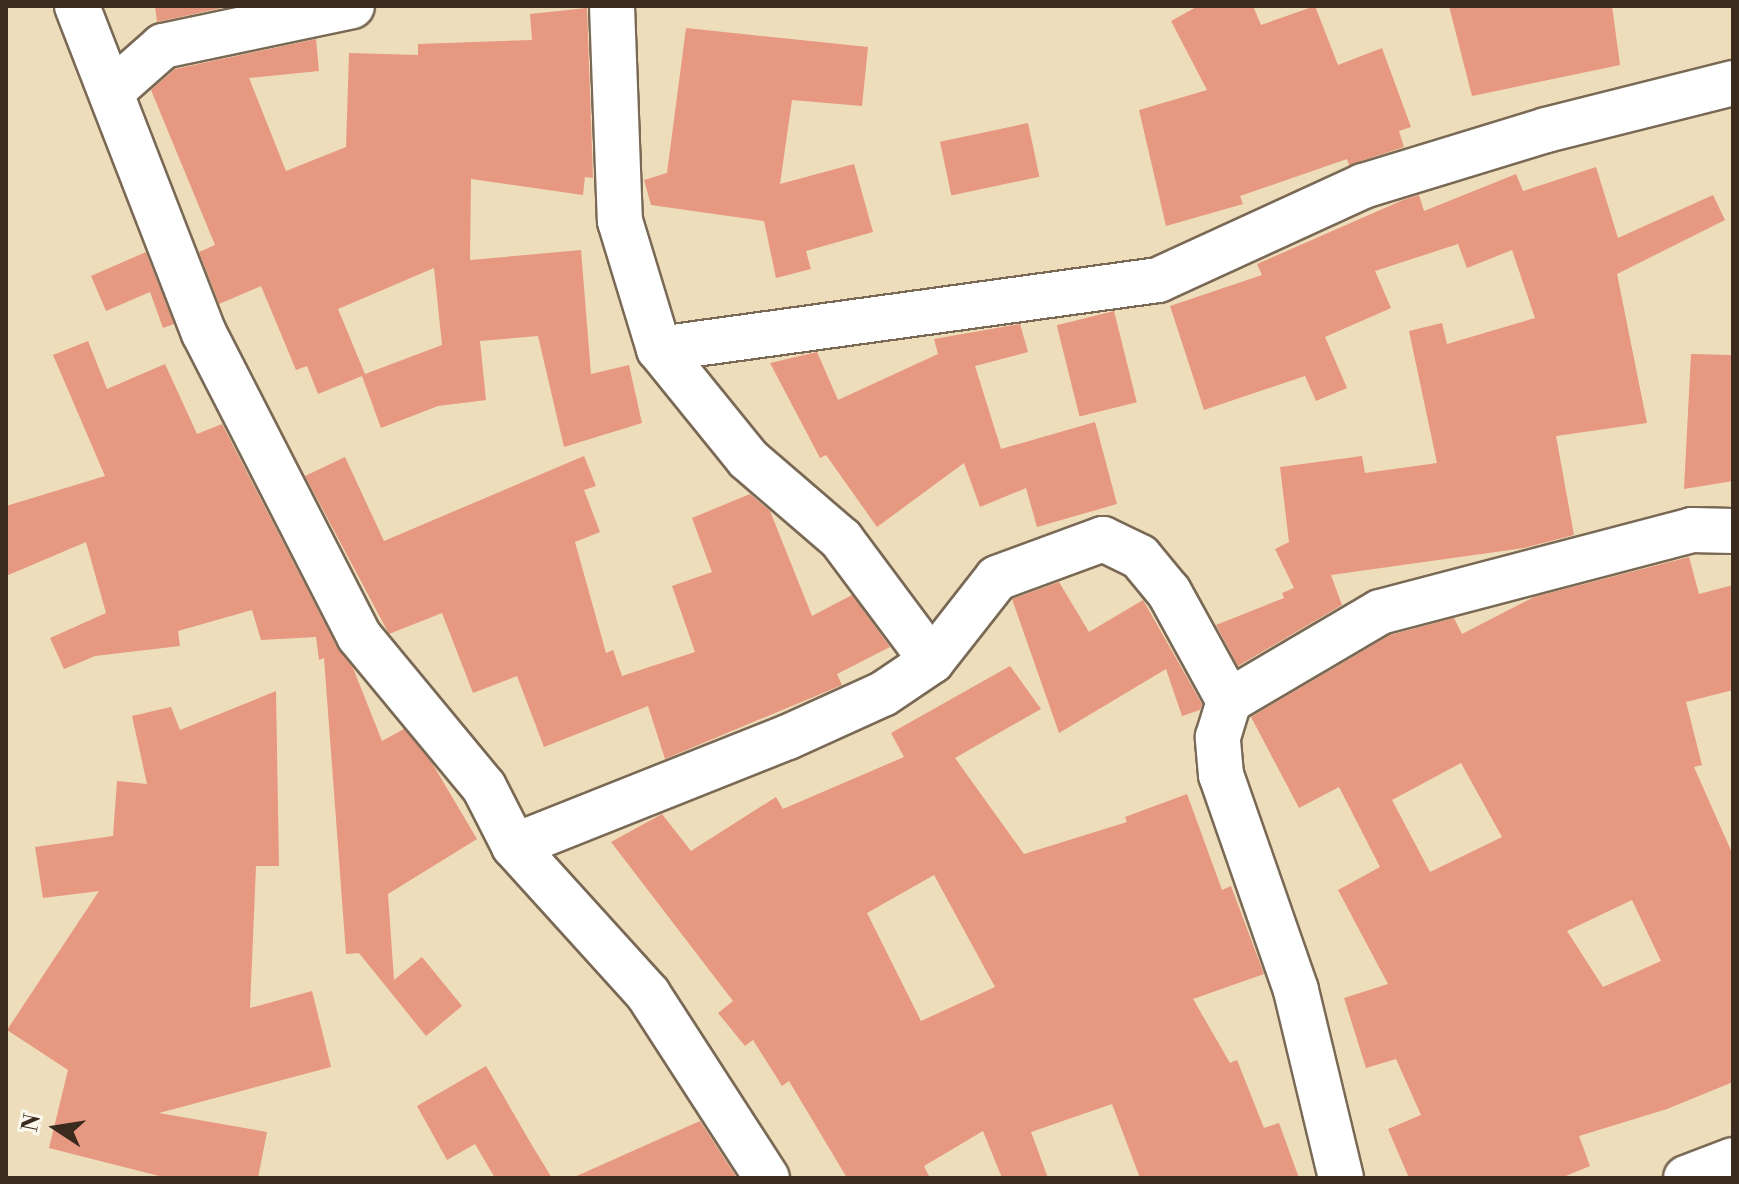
<!DOCTYPE html>
<html>
<head>
<meta charset="utf-8">
<style>
	body { margin:0 }
	#map { position:relative; width:1739px; height:1184px; overflow:hidden; background:#edddbb; font-family:"Libre Bodoni",serif }
	div>[style] { position:absolute }
	.building>* { inset:0; background:#e79880; transform-origin:0 0 }
	.roads { filter:drop-shadow(2px 0 #796955) drop-shadow(-2px 0 #796955) drop-shadow(0 2px #796955) drop-shadow(0 -2px #796955) }
	.minor>* { height:44px; margin:-22px; padding:0 22px; transform-origin:22px; border-radius:22px; background:#fff }
	span { translate:-50% -50%; white-space:nowrap; text-align:center; line-height:1.15; -webkit-text-stroke:8px #fbf7ec; paint-order:stroke }
	.frame { position:absolute; inset:0; border:8px solid #3b2a1e; pointer-events:none }
	.north { position:absolute; left:16px; top:1088px; width:80px; height:80px; -webkit-text-stroke:6px #fbf7ec; paint-order:stroke; rotate:282deg; font-size:22px; font-weight:700; line-height:32px; text-align:center; color:#3b2a1e }
	.north::after { content:''; display:block; margin:auto; width:28px; height:36px; background:#3b2a1e; clip-path:polygon(50% 0,100% 100%,50% 72%,0 100%) }
</style>
</head>
<body>
<div id="map">
	<div class="building">
		<div style="clip-path:polygon(155px 6px,231px 6px,157px 22px)"></div>
		<div style="clip-path:polygon(1198px 6px,1253px 6px,1261px 25px,1315px 6px,1338px 65px,1382px 48px,1411px 127px,1399px 131px,1404px 147px,1349px 165px,1347px 159px,1240px 196px,1243px 204px,1166px 226px,1139px 110px,1207px 90px,1171px 21px)"></div>
		<div style="clip-path:polygon(1449px 6px,1612px 6px,1620px 65px,1472px 96px)"></div>
		<div style="clip-path:polygon(evenodd,587px 8px,593px 178px,585px 177px,583px 195px,471px 179px,470px 260px,581px 250px,591px 374px,629px 365px,642px 423px,564px 447px,538px 336px,480px 341px,486px 400px,438px 406px,381px 428px,362px 376px,318px 394px,307px 366px,296px 370px,261px 286px,219px 304px,199px 252px,215px 245px,151px 90px,175px 69px,316px 39px,319px 71px,249px 78px,286px 171px,346px 147px,349px 53px,418px 55px,418px 44px,532px 40px,530px 14px,587px 8px,434px 268px,442px 345px,365px 374px,338px 309px,434px 268px)"></div>
		<div style="clip-path:polygon(686px 28px,868px 47px,862px 106px,792px 100px,780px 184px,854px 164px,873px 232px,806px 251px,811px 269px,776px 278px,764px 221px,651px 205px,644px 180px,667px 173px)"></div>
		<div style="left:1028px;top:123px;width:55px;height:90px;rotate:78deg"></div>
		<div style="clip-path:polygon(1596px 167px,1618px 238px,1713px 195px,1725px 220px,1617px 274px,1647px 423px,1556px 436px,1574px 535px,1524px 548px,1331px 575px,1342px 605px,1238px 666px,1216px 625px,1284px 598px,1282px 593px,1294px 588px,1275px 549px,1289px 542px,1280px 467px,1362px 456px,1365px 473px,1437px 463px,1409px 331px,1442px 323px,1447px 344px,1535px 318px,1512px 250px,1467px 268px,1458px 244px,1375px 271px,1391px 308px,1325px 337px,1347px 388px,1316px 401px,1305px 376px,1204px 410px,1170px 306px,1262px 275px,1257px 264px,1403px 200px,1419px 195px,1424px 211px,1516px 174px,1523px 191px)"></div>
		<div style="clip-path:polygon(146px 252px,174px 324px,163px 328px,150px 292px,106px 311px,91px 276px)"></div>
		<div style="left:1114px;top:311px;width:94px;height:59px;rotate:76deg"></div>
		<div style="clip-path:polygon(1020px 324px,1028px 352px,975px 366px,1001px 449px,1095px 422px,1117px 504px,1037px 527px,1026px 488px,980px 507px,964px 463px,877px 527px,826px 455px,820px 458px,770px 363px,817px 352px,838px 400px,938px 354px,934px 339px)"></div>
		<div style="clip-path:polygon(88px 341px,107px 389px,165px 364px,197px 434px,222px 424px,337px 647px,353px 668px,382px 741px,404px 729px,432px 763px,477px 839px,388px 894px,394px 980px,422px 957px,462px 1006px,426px 1036px,359px 953px,346px 954px,324px 658px,319px 660px,316px 637px,261px 640px,252px 610px,178px 631px,180px 646px,95px 656px,64px 669px,50px 638px,106px 613px,86px 542px,6px 576px,6px 506px,105px 476px,53px 355px)"></div>
		<div style="clip-path:polygon(1691px 354px,1733px 355px,1733px 481px,1684px 489px)"></div>
		<div style="clip-path:polygon(584px 456px,596px 486px,584px 490px,600px 532px,575px 542px,606px 653px,613px 650px,622px 676px,695px 652px,672px 586px,712px 572px,692px 518px,750px 494px,770px 511px,812px 616px,852px 595px,890px 647px,837px 674px,842px 685px,665px 759px,648px 706px,544px 747px,517px 676px,473px 693px,442px 613px,389px 634px,305px 476px,345px 457px,384px 541px)"></div>
		<div style="clip-path:polygon(evenodd,1689px 557px,1699px 594px,1733px 585px,1733px 690px,1686px 702px,1702px 765px,1694px 767px,1733px 855px,1733px 1082px,1667px 1109px,1579px 1136px,1590px 1166px,1561px 1178px,1409px 1178px,1388px 1129px,1421px 1115px,1396px 1059px,1366px 1068px,1344px 998px,1388px 984px,1338px 890px,1380px 867px,1339px 787px,1299px 808px,1251px 717px,1390px 635px,1454px 618px,1462px 634px,1534px 597px,1689px 557px,1461px 763px,1502px 837px,1430px 872px,1392px 800px,1461px 763px,1689px 557px,1632px 900px,1661px 961px,1603px 987px,1567px 931px,1632px 900px)"></div>
		<div style="clip-path:polygon(1059px 582px,1089px 632px,1143px 600px,1202px 704px,1200px 710px,1182px 716px,1166px 669px,1059px 733px,1012px 599px)"></div>
		<div style="clip-path:polygon(evenodd,1010px 666px,1041px 709px,955px 758px,1024px 854px,1127px 822px,1125px 817px,1187px 794px,1222px 890px,1231px 886px,1264px 974px,1193px 999px,1230px 1063px,1237px 1060px,1264px 1128px,1279px 1123px,1299px 1178px,1140px 1178px,1112px 1104px,1031px 1132px,1048px 1178px,1002px 1178px,983px 1131px,924px 1166px,930px 1178px,847px 1178px,789px 1081px,782px 1086px,753px 1040px,745px 1046px,718px 1013px,733px 1001px,611px 842px,662px 814px,691px 851px,776px 797px,783px 809px,904px 757px,891px 733px,1010px 666px,934px 875px,995px 987px,921px 1021px,867px 913px,934px 875px)"></div>
		<div style="clip-path:polygon(276px 691px,279px 866px,256px 866px,250px 1008px,312px 991px,331px 1067px,159px 1113px,267px 1132px,258px 1178px,167px 1178px,49px 1148px,68px 1070px,7px 1030px,99px 891px,43px 898px,35px 847px,113px 836px,117px 781px,147px 784px,132px 716px,171px 707px,180px 730px)"></div>
		<div style="clip-path:polygon(486px 1066px,533px 1147px,552px 1178px,495px 1178px,475px 1144px,447px 1160px,417px 1106px)"></div>
		<div style="clip-path:polygon(700px 1121px,737px 1178px,572px 1178px)"></div>
	</div>
	<div class="roads">
		<div class="minor">
			<div style="left:77px;top:6px;width:351px;rotate:68.8deg"></div>
			<div style="left:204px;top:333px;width:340px;rotate:62.9deg"></div>
			<div style="left:359px;top:636px;width:196px;rotate:50.4deg"></div>
			<div style="left:484px;top:787px;width:66px;rotate:63deg"></div>
			<div style="left:514px;top:846px;width:200px;rotate:47.8deg"></div>
			<div style="left:648px;top:994px;width:219px;rotate:57.1deg"></div>
			<div style="left:612px;top:6px;width:215px;rotate:87.9deg"></div>
			<div style="left:620px;top:221px;width:134px;rotate:73.1deg"></div>
			<div style="left:659px;top:349px;width:141px;rotate:51deg"></div>
			<div style="left:748px;top:459px;width:123px;rotate:40.7deg"></div>
			<div style="left:841px;top:539px;width:152px;rotate:53.3deg"></div>
			<div style="left:112px;top:91px;width:68px;rotate:-41.4deg"></div>
			<div style="left:163px;top:46px;width:193px;rotate:-11.9deg"></div>
			<div style="left:659px;top:349px;width:504px;rotate:-7.87deg"></div>
			<div style="left:1158px;top:280px;width:226px;rotate:-24.6deg"></div>
			<div style="left:1363px;top:186px;width:191px;rotate:-17deg"></div>
			<div style="left:1546px;top:130px;width:193px;rotate:-14.1deg"></div>
			<div style="left:514px;top:846px;width:295px;rotate:-21.7deg"></div>
			<div style="left:788px;top:737px;width:104px;rotate:-24.4deg"></div>
			<div style="left:883px;top:694px;width:59px;rotate:-34deg"></div>
			<div style="left:932px;top:661px;width:105px;rotate:-51.9deg"></div>
			<div style="left:997px;top:578px;width:113px;rotate:-20.2deg"></div>
			<div style="left:1103px;top:539px;width:41px;rotate:25.9deg"></div>
			<div style="left:1140px;top:557px;width:45px;rotate:50.4deg"></div>
			<div style="left:1169px;top:592px;width:124px;rotate:61.2deg"></div>
			<div style="left:1341px;top:1178px;width:193px;rotate:-103.5deg"></div>
			<div style="left:1296px;top:990px;width:228px;rotate:-109.2deg"></div>
			<div style="left:1221px;top:775px;width:38px;rotate:-95deg"></div>
			<div style="left:1218px;top:737px;width:38px;rotate:-73deg"></div>
			<div style="left:1229px;top:701px;width:175px;rotate:-30.5deg"></div>
			<div style="left:1380px;top:612px;width:323px;rotate:-14.7deg"></div>
			<div style="left:1692px;top:530px;width:41px;rotate:1.4deg"></div>
			<div style="left:1686px;top:1178px;width:50px;rotate:-21deg"></div>
		</div>
	</div>
	<div class="frame"></div>
	<div class="north">N</div>
</div>
</body>
</html>
